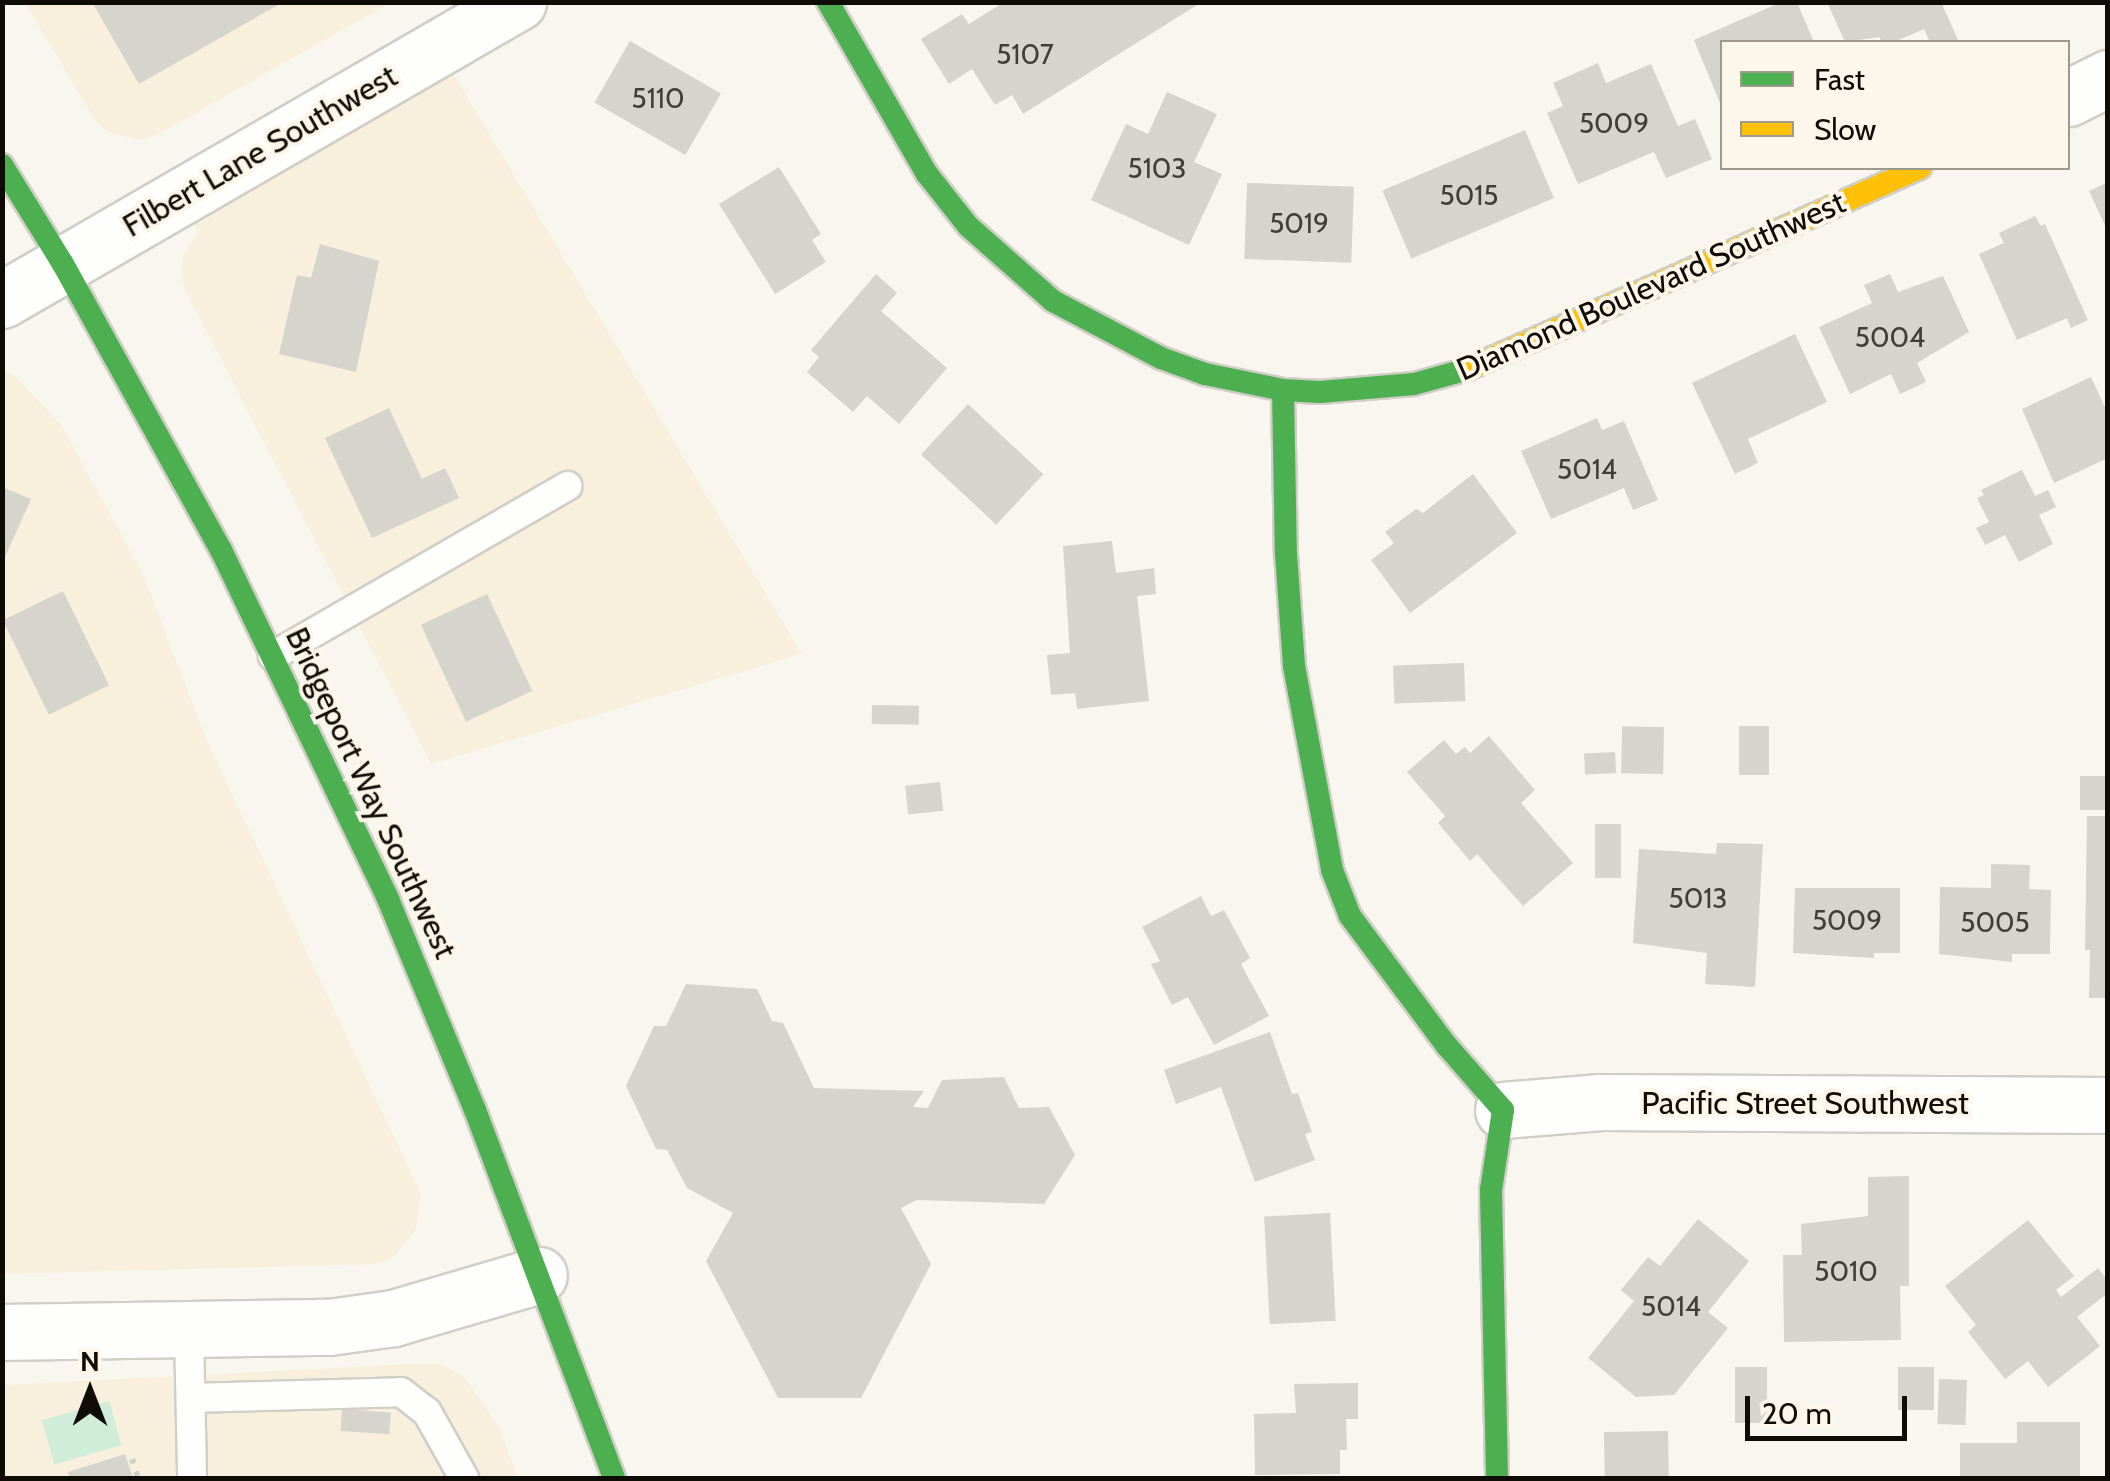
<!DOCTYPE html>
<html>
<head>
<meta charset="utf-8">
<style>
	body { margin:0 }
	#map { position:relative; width:2110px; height:1481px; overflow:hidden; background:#f9f6ef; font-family:Cabin,sans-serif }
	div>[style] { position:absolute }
	.built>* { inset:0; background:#f8f0dd }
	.green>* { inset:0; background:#d0edda; transform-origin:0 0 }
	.building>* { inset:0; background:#d7d3cd; transform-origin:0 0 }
	.path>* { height:6px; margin-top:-3px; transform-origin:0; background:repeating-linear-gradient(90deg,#d0d0ce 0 5px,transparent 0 13px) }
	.roads { filter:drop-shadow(2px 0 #d1cec7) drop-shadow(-2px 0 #d1cec7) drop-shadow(0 2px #d1cec7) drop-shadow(0 -2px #d1cec7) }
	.lane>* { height:28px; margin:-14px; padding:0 14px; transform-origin:14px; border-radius:14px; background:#fefefd }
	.street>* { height:55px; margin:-27.5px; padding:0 27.5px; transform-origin:27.5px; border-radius:27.5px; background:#fefefd }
	.fast>* { height:22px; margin:-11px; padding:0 11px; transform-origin:11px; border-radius:11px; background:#4caf50 }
	.slow>* { height:22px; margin:-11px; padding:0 11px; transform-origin:11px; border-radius:11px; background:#ffc107 }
	span { translate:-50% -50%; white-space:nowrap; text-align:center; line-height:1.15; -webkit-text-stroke:8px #fdf7eb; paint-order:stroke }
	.number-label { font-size:28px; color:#413e38 }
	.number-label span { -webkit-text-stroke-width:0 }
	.street-label { font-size:32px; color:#0f0c06 }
	.frame { position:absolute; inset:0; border:5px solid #0f0c06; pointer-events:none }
	.legend { position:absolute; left:1720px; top:40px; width:350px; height:130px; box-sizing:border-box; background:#fdf7eb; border:2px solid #9e998f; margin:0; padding:12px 18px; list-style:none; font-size:30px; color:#0f0c06 }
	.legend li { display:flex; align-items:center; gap:20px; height:50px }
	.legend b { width:50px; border:2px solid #9e998f }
	.north { position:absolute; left:40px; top:1341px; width:100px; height:100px; -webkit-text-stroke:8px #fdf7eb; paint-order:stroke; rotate:0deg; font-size:28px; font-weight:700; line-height:40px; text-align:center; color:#0f0c06 }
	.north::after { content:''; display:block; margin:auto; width:35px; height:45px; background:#0f0c06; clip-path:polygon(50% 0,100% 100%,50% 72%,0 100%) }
	.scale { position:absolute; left:1745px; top:1396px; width:162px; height:45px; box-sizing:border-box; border:5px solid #0f0c06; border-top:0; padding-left:12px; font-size:30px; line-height:35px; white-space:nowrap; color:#0f0c06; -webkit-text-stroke:8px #fdf7eb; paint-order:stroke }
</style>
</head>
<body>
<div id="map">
	<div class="built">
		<div style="clip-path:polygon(25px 3px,390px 3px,155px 136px,138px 140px,108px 132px,96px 122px)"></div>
		<div style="clip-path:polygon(449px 67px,802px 654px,431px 764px,185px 290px,181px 274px,183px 256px,199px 231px,189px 219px)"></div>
		<div style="clip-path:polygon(2px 369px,16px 377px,62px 426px,144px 576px,204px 734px,421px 1194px,416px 1229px,395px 1256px,378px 1264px,3px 1274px)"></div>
		<div style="clip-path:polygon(411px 1364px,441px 1364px,464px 1377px,498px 1425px,518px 1478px,3px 1478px,3px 1385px)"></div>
	</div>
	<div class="green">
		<div style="left:109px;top:1401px;width:46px;height:70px;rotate:74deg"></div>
	</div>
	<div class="building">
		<div style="clip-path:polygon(92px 2px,283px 2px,139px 84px)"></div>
		<div style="clip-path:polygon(1004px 2px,1195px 2px,1197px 5px,1023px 114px,1012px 95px,995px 105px,972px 69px,949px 84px,921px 39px,962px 14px,969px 24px)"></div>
		<div style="clip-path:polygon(1782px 2px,1797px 2px,1814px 42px,1722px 42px,1722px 108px,1694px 40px)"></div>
		<div style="clip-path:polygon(1827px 2px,1941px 2px,1959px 42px,1930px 42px,1924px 29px,1894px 42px,1882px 42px,1879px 37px,1845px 42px)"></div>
		<div style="left:630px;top:41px;width:105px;height:71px;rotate:30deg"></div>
		<div style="clip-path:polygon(1598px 63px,1606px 83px,1651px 64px,1678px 126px,1695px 119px,1712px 159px,1666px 178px,1654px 152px,1578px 184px,1547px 113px,1563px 106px,1553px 83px)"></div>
		<div style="clip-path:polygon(1167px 92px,1217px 114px,1194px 162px,1222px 174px,1189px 245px,1091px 200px,1126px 124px,1148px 134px)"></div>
		<div style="left:1525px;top:130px;width:74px;height:155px;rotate:67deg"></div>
		<div style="clip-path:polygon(779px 167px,821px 234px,812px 240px,826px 262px,775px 294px,719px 204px)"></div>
		<div style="clip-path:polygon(2108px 182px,2108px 232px,2089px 191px)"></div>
		<div style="left:1247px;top:183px;width:107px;height:76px;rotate:2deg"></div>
		<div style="clip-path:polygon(2035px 216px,2041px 226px,2045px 224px,2088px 320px,2071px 328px,2067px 318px,2017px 340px,1979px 254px,2004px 243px,1999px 233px)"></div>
		<div style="clip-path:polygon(320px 244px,379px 261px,356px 372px,279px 354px,297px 275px,311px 278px)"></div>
		<div style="clip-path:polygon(876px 274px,897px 293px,881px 311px,947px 368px,899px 424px,867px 396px,853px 412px,807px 372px,819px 357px,811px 350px)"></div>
		<div style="clip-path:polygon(1890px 274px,1898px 292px,1943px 276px,1969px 332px,1917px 363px,1926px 382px,1900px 394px,1891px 374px,1850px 394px,1819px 327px,1872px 303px,1864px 285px)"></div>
		<div style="clip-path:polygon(1795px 334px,1827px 402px,1748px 439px,1758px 463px,1735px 474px,1692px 383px)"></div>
		<div style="clip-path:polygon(2091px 377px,2108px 414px,2108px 458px,2054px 483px,2022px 409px)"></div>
		<div style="left:968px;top:404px;width:103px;height:69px;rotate:43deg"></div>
		<div style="clip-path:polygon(389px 408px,422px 479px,445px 468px,459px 498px,372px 538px,325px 438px)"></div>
		<div style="clip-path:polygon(1597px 418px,1602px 430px,1624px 421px,1658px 500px,1633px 510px,1624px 488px,1551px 519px,1521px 451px)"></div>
		<div style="clip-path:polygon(2022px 470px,2035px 496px,2048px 490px,2056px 507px,2039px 515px,2053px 544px,2019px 562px,2005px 535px,1985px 545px,1976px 528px,1989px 522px,1977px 498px,1984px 495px,1981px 490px)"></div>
		<div style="clip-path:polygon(1473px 474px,1517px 533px,1410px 613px,1371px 560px,1394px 543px,1385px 532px,1416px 509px,1423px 513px)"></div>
		<div style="clip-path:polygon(2px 487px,31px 499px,2px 564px)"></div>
		<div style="clip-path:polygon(1112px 541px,1116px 573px,1154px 568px,1156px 594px,1137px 596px,1149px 701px,1077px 709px,1075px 693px,1051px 695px,1047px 655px,1070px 653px,1063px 546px)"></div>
		<div style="left:63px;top:591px;width:105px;height:67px;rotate:64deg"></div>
		<div style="left:487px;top:594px;width:107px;height:73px;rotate:65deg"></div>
		<div style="left:1464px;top:663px;width:38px;height:71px;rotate:88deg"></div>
		<div style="left:872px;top:705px;width:47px;height:19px;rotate:1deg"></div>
		<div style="left:1769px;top:726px;width:49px;height:30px;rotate:90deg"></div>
		<div style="left:1664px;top:727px;width:47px;height:42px;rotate:91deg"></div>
		<div style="clip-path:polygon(1489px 736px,1535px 790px,1521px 803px,1573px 863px,1523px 906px,1477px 854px,1470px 861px,1438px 823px,1445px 816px,1407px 772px,1444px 740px,1456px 754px,1465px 747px,1470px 753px)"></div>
		<div style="left:1615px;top:752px;width:21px;height:31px;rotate:87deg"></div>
		<div style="left:2080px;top:776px;width:28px;height:34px"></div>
		<div style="left:940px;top:782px;width:29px;height:35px;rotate:84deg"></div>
		<div style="clip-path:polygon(2087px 816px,2108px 816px,2108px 998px,2089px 998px,2090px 950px,2085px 950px)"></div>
		<div style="left:1595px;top:824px;width:26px;height:54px"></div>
		<div style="clip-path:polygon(1717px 843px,1763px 844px,1755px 987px,1705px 984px,1707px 953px,1633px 943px,1639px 849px,1716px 854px)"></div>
		<div style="clip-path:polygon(1991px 864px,2030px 865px,2029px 889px,2051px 890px,2050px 954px,2012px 954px,2012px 962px,1939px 954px,1940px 887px,1991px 888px)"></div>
		<div style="clip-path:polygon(1795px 888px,1900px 888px,1900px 953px,1874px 953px,1874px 958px,1793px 953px)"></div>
		<div style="clip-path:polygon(1201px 896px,1211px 916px,1224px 910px,1250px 958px,1241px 964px,1269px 1016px,1214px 1045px,1188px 997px,1172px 1005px,1151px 964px,1160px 961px,1142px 927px)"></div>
		<div style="clip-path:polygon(686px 984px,757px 989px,772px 1021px,783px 1023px,814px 1088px,924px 1091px,913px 1107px,928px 1108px,942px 1080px,1004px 1077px,1019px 1108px,1049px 1107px,1075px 1155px,1044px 1204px,917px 1200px,901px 1208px,931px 1264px,861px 1398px,778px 1398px,706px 1261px,733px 1213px,687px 1188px,667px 1150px,656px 1149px,626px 1086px,654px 1026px,666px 1026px)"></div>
		<div style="clip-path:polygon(1270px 1032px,1292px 1094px,1298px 1093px,1312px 1132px,1305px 1134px,1315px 1160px,1255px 1182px,1221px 1087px,1176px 1104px,1164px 1070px)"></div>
		<div style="clip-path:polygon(1909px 1176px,1909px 1286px,1900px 1286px,1901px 1340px,1784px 1342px,1783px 1255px,1802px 1255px,1801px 1224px,1868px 1216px,1868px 1177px)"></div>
		<div style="left:1330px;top:1213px;width:108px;height:66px;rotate:87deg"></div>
		<div style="clip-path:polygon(1698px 1219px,1749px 1261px,1708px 1312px,1728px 1328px,1674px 1395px,1636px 1397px,1588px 1358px,1634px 1301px,1621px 1290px,1648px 1257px,1660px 1266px)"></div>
		<div style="clip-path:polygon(2028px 1220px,2074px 1276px,2056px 1290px,2061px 1297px,2098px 1268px,2108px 1281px,2108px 1293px,2077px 1317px,2100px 1346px,2048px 1387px,2028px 1361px,2005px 1379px,1968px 1332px,1976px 1325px,1945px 1286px)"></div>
		<div style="left:1735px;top:1367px;width:32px;height:56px"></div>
		<div style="left:1898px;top:1367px;width:36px;height:43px"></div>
		<div style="left:1939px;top:1379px;width:28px;height:45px;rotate:2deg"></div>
		<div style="clip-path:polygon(1358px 1383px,1358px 1419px,1346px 1419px,1347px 1450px,1340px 1450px,1340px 1474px,1255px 1475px,1254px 1414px,1296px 1413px,1294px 1384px)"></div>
		<div style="left:342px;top:1409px;width:49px;height:22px;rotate:4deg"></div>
		<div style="clip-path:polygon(2017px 1422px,2080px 1422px,2080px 1478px,1960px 1478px,1960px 1443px,2017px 1443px)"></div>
		<div style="left:1668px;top:1431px;width:47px;height:64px;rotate:89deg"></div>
		<div style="clip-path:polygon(125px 1454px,133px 1478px,70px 1478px,68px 1472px)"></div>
	</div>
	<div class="path">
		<div style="left:132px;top:1459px;width:20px;rotate:72deg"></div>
	</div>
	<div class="roads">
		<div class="lane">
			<div style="left:273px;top:656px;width:340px;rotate:-30deg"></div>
			<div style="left:189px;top:1330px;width:148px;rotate:88.8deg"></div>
			<div style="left:191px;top:1398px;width:210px;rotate:-1.6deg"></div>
			<div style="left:401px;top:1392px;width:33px;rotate:38deg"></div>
			<div style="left:427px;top:1412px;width:76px;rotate:60.7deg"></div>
		</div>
		<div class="street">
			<div style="left:2068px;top:98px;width:45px;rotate:-26.6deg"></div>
			<div style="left:2px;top:300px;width:596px;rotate:-30.01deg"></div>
			<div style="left:1503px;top:1110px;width:98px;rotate:-4.7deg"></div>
			<div style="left:1601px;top:1102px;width:507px;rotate:0.34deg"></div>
			<div style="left:2px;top:1332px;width:327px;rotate:-0.9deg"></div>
			<div style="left:329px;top:1327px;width:65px;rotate:-8deg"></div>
			<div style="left:393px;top:1318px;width:152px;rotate:-16.4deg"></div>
		</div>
		<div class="fast">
			<div style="left:828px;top:2px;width:198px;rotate:60.1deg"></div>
			<div style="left:927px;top:174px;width:66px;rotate:51.7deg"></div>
			<div style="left:968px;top:226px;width:113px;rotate:41.4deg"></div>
			<div style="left:1053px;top:301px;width:122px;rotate:27.8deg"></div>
			<div style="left:1161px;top:358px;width:47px;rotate:20deg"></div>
			<div style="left:1205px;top:374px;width:80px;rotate:11.6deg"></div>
			<div style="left:1283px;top:390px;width:37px;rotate:3deg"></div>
			<div style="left:1320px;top:392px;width:94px;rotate:-4.9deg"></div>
			<div style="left:1414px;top:384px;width:56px;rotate:-15.5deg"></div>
			<div style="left:2px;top:165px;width:116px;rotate:58.4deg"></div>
			<div style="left:63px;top:264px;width:327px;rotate:61.1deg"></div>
			<div style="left:221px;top:550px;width:387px;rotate:64.4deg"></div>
			<div style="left:388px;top:899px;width:228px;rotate:67.6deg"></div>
			<div style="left:475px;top:1110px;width:393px;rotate:69.3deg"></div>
			<div style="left:1283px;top:390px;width:164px;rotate:89deg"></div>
			<div style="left:1286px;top:554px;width:112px;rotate:85.9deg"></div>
			<div style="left:1294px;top:666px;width:208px;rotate:79.4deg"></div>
			<div style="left:1332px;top:870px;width:49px;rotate:68.6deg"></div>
			<div style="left:1350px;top:916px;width:162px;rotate:53.3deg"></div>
			<div style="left:1447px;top:1046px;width:85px;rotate:48.8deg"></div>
			<div style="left:1503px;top:1110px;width:81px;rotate:98.5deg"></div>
			<div style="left:1491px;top:1190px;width:288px;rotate:88.8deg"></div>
		</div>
		<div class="slow">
			<div style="left:1468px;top:369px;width:495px;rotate:-24deg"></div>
		</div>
	</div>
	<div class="number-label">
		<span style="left:1025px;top:54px">5107</span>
		<span style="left:658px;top:98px">5110</span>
		<span style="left:1614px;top:123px">5009</span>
		<span style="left:1157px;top:168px">5103</span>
		<span style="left:1469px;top:195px">5015</span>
		<span style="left:1299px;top:223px">5019</span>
		<span style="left:1890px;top:337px">5004</span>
		<span style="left:1587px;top:469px">5014</span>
		<span style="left:1698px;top:898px">5013</span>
		<span style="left:1847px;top:920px">5009</span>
		<span style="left:1995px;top:922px">5005</span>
		<span style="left:1846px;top:1271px">5010</span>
		<span style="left:1671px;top:1306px">5014</span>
	</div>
	<div class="street-label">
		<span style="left:260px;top:151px;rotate:-30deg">Filbert Lane Southwest</span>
		<span style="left:1651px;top:286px;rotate:-24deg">Diamond Boulevard Southwest</span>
		<span style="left:371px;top:793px;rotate:65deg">Bridgeport Way Southwest</span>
		<span style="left:1805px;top:1103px">Pacific Street Southwest</span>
	</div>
	<div class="frame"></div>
	<ul class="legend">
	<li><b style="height:12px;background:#4caf50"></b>Fast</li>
	<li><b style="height:12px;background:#ffc107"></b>Slow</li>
	</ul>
	<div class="north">N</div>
	<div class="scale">20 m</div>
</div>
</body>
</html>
